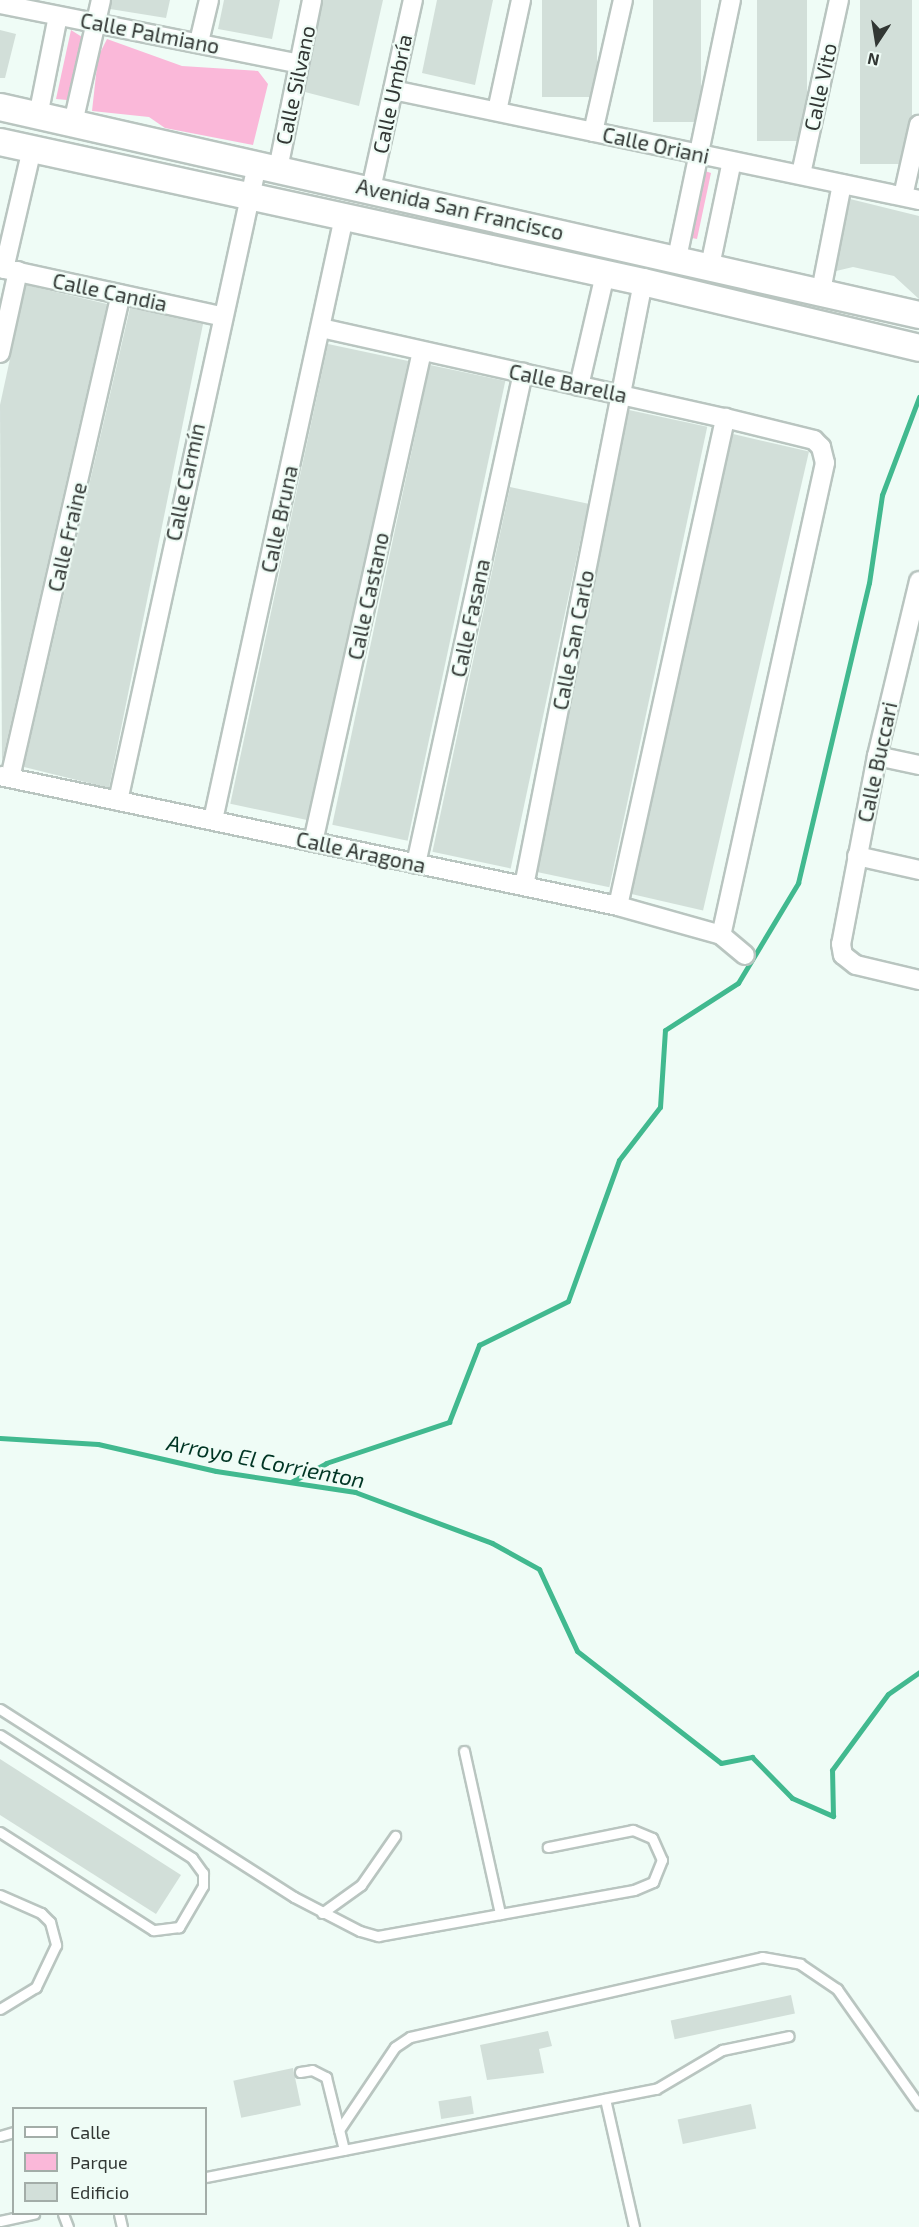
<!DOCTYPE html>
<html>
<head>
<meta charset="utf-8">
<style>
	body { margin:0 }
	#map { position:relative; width:919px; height:2227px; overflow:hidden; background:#effcf6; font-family:"Exo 2",sans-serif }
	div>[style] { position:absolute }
	.green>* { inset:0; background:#fab8d9 }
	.stream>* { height:5px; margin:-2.5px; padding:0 2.5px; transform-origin:2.5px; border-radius:2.5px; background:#41b98f }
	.building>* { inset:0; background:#d2dfd9; transform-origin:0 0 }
	.roads { filter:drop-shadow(2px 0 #b9c5c0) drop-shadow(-2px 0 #b9c5c0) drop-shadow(0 2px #b9c5c0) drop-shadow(0 -2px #b9c5c0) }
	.lane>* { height:9px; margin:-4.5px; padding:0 4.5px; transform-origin:4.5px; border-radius:4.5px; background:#fff }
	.street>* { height:18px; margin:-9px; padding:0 9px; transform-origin:9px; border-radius:9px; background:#fff }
	.secondary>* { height:26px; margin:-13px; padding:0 13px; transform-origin:13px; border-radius:13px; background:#fff }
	span { translate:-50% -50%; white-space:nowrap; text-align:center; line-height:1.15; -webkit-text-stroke:4.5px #effcf6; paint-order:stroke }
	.street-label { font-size:21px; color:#323734 }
	.water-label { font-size:22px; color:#003524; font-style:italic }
	.legend { position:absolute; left:12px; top:2107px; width:195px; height:108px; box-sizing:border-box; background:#effcf6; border:2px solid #a3ada8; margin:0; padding:8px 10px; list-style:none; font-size:18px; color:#323734 }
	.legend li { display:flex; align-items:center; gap:12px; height:30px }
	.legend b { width:30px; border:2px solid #a3ada8 }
	.north { position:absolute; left:847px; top:12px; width:60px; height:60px; -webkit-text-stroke:4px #effcf6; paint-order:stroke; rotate:192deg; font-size:16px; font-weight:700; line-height:24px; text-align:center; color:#323734 }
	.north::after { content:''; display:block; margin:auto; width:21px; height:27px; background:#323734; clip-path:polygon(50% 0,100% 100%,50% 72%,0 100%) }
</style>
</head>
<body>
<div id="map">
	<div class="green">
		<div style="clip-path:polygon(71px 30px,82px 37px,67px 100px,56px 99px)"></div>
		<div style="clip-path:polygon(107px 39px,182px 66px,258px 71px,268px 84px,253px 145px,165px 128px,149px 117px,92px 111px,98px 57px)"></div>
		<div style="clip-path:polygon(699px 169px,711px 173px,697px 239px,687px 237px)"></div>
	</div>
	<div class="stream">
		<div style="left:0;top:1438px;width:98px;rotate:3.5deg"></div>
		<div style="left:98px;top:1444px;width:121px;rotate:12.9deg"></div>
		<div style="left:216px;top:1471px;width:141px;rotate:8.6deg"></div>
		<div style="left:355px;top:1492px;width:146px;rotate:20.4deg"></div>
		<div style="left:492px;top:1543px;width:54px;rotate:29deg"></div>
		<div style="left:539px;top:1569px;width:90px;rotate:65.1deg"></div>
		<div style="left:577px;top:1651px;width:182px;rotate:37.9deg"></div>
		<div style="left:721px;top:1763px;width:32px;rotate:-11deg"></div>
		<div style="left:752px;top:1757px;width:57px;rotate:45.7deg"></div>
		<div style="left:792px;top:1798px;width:45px;rotate:23.7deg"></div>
		<div style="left:833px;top:1816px;width:46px;rotate:-91.2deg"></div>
		<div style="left:832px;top:1770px;width:94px;rotate:-53.6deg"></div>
		<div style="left:888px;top:1694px;width:38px;rotate:-35deg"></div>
		<div style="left:291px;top:1482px;width:40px;rotate:-28deg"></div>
		<div style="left:326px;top:1463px;width:130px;rotate:-18.4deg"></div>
		<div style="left:449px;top:1422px;width:83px;rotate:-68.7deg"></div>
		<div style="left:479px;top:1345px;width:99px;rotate:-26.3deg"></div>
		<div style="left:568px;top:1301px;width:150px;rotate:-70.1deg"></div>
		<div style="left:619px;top:1160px;width:67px;rotate:-52.3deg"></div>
		<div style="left:660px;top:1107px;width:77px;rotate:-86.3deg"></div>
		<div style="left:665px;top:1030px;width:87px;rotate:-32.8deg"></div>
		<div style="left:738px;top:983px;width:117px;rotate:-59deg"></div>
		<div style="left:798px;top:883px;width:308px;rotate:-76.7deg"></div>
		<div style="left:869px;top:583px;width:89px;rotate:-81.6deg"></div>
		<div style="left:882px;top:495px;width:105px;rotate:-69.3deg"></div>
	</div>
	<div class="building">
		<div style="clip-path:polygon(112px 0,170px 0,166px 18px,110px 9px)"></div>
		<div style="clip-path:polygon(224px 0,280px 0,272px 39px,218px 29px)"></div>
		<div style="clip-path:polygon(323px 0,383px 0,359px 106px,305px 92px)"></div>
		<div style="clip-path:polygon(437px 0,493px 0,475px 85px,422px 73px)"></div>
		<div style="left:542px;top:0;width:55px;height:97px"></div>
		<div style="left:653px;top:0;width:48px;height:122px"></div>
		<div style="left:757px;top:0;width:50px;height:141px"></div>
		<div style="left:860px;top:0;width:52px;height:164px"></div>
		<div style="clip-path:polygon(0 30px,16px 34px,5px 78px,0 78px)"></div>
		<div style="clip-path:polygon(850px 199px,919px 216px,919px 299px,894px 276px,853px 267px,836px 271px)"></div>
		<div style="clip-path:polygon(26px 285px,107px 304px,2px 762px,0 405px)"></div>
		<div style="clip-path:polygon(130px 308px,203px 324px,109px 788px,24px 767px)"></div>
		<div style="left:328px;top:344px;width:82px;height:470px;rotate:12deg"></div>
		<div style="left:430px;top:365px;width:77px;height:470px;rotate:12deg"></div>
		<div style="left:629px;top:410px;width:80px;height:471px;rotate:12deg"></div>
		<div style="left:733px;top:434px;width:78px;height:471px;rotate:13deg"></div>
		<div style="left:510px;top:487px;width:80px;height:373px;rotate:12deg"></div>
		<div style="clip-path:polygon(0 1759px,181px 1875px,156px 1914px,0 1815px)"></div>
		<div style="left:791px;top:1995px;width:19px;height:123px;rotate:78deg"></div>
		<div style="clip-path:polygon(548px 2031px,552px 2046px,539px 2049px,544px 2073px,487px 2080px,480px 2045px)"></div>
		<div style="left:293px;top:2068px;width:38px;height:61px;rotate:78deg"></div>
		<div style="left:471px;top:2096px;width:18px;height:33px;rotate:81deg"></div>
		<div style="left:751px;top:2104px;width:25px;height:75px;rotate:78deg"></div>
	</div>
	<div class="roads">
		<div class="lane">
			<div style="left:0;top:1709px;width:349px;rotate:32.6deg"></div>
			<div style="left:294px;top:1897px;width:74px;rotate:27.3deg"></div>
			<div style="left:360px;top:1931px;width:19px;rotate:16deg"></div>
			<div style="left:378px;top:1936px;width:260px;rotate:-10.2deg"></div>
			<div style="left:634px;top:1890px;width:21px;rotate:-23deg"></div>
			<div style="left:653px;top:1882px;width:24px;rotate:-68deg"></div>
			<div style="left:662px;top:1860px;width:24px;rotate:-114deg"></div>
			<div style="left:652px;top:1838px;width:21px;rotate:-157deg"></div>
			<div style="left:633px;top:1830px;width:87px;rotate:168.7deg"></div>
			<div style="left:0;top:1735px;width:228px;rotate:32.6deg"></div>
			<div style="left:192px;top:1858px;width:19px;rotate:54deg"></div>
			<div style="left:203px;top:1873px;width:13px;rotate:90deg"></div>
			<div style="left:203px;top:1886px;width:48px;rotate:120.3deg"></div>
			<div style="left:179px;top:1927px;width:26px;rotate:173deg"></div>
			<div style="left:153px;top:1930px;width:182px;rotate:-147.4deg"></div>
			<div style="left:464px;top:1751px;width:167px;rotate:77.5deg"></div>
			<div style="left:0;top:1895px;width:45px;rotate:23.7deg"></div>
			<div style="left:41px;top:1913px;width:13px;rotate:45deg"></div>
			<div style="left:50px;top:1922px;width:24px;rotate:75deg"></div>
			<div style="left:56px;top:1945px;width:47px;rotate:115.5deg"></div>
			<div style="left:36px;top:1987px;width:42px;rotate:148.6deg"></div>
			<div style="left:322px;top:1913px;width:48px;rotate:-35.7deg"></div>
			<div style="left:361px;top:1885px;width:60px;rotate:-55.2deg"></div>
			<div style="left:300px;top:2072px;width:12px;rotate:-9deg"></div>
			<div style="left:312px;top:2070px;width:16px;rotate:27deg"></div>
			<div style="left:326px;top:2077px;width:75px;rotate:76.1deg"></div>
			<div style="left:605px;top:2099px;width:131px;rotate:77.2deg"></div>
			<div style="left:339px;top:2130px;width:100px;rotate:-56deg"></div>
			<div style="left:395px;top:2047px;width:18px;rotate:-34deg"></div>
			<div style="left:410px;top:2037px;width:361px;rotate:-12.8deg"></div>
			<div style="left:762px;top:1957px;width:39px;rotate:10deg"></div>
			<div style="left:800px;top:1964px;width:45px;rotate:34deg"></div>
			<div style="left:837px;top:1989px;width:142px;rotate:54.7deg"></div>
			<div style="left:0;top:2136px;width:15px;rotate:-16deg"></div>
			<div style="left:206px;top:2177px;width:459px;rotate:-11.1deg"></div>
			<div style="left:656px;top:2089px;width:77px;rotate:-30.6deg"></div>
			<div style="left:722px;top:2050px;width:68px;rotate:-11.8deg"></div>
			<div style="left:63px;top:2214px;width:14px;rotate:69deg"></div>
			<div style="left:119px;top:2214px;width:13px;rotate:77deg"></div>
			<div style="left:0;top:2221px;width:35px;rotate:-12deg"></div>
		</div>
		<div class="street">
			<div style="left:0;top:4px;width:305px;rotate:11.3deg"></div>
			<div style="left:199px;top:42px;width:43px;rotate:-76.6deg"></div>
			<div style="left:393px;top:90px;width:537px;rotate:11.81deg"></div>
			<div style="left:497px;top:111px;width:114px;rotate:-77.8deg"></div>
			<div style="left:38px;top:116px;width:102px;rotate:-78.7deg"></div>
			<div style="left:73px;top:123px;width:126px;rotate:-77.2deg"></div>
			<div style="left:593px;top:132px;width:135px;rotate:-77.2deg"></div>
			<div style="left:278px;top:169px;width:172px;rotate:-78.6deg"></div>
			<div style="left:801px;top:174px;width:178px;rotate:-77.7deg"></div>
			<div style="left:371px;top:189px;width:194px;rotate:-77.5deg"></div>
			<div style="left:903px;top:196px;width:73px;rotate:-77.3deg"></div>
			<div style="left:677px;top:258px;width:264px;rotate:-78.2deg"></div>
			<div style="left:710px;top:266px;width:107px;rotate:-78.2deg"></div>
			<div style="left:0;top:268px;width:225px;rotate:12.3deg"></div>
			<div style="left:4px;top:269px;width:123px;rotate:-76.9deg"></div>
			<div style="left:821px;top:291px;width:109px;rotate:-78.9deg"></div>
			<div style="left:321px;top:328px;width:414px;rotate:12.6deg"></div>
			<div style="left:725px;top:418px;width:92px;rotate:13.9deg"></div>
			<div style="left:814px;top:440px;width:10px;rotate:45deg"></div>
			<div style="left:821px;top:447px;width:16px;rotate:76deg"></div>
			<div style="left:825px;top:463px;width:483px;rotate:102.4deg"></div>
			<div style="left:0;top:353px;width:84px;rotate:-77.6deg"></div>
			<div style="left:579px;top:386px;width:115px;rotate:-76.9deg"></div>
			<div style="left:919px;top:581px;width:180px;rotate:103.5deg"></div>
			<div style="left:877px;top:756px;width:191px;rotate:100.8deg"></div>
			<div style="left:841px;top:944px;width:11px;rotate:80deg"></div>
			<div style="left:843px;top:955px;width:16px;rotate:38deg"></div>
			<div style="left:856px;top:965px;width:65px;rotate:13.4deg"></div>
			<div style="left:877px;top:756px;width:43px;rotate:12.1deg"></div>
			<div style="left:0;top:776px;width:632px;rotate:11.88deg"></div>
			<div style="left:618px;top:906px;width:107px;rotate:15.7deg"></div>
			<div style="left:721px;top:935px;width:31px;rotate:40deg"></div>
			<div style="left:10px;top:778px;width:496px;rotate:-77.1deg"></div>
			<div style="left:118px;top:801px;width:651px;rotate:-77.67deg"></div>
			<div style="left:213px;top:820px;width:617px;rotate:-77.74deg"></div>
			<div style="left:313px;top:842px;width:503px;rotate:-77.48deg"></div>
			<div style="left:857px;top:856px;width:64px;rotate:12.7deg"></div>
			<div style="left:416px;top:864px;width:503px;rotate:-77.71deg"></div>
			<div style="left:524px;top:886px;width:616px;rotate:-78.85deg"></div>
			<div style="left:618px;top:906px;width:500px;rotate:-77.6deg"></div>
		</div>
		<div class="secondary">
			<div style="left:0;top:107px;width:942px;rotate:12.75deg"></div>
			<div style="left:0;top:142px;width:658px;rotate:12.28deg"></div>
			<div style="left:643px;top:282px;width:284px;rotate:13.4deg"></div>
		</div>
	</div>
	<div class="street-label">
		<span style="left:150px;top:33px;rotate:11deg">Calle Palmiano</span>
		<span style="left:295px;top:85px;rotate:-78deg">Calle Silvano</span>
		<span style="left:820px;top:87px;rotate:-78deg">Calle Vito</span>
		<span style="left:392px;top:94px;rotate:-78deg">Calle Umbría</span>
		<span style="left:656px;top:145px;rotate:12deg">Calle Oriani</span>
		<span style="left:460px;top:209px;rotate:13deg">Avenida San Francisco</span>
		<span style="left:110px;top:292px;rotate:12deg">Calle Candia</span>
		<span style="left:568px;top:383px;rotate:12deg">Calle Barella</span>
		<span style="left:185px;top:482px;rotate:-78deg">Calle Carmín</span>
		<span style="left:279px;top:519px;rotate:-78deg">Calle Bruna</span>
		<span style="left:67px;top:537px;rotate:-77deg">Calle Fraine</span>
		<span style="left:368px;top:596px;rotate:-78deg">Calle Castano</span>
		<span style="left:470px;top:618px;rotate:-78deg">Calle Fasana</span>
		<span style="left:573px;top:640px;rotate:-79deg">Calle San Carlo</span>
		<span style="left:877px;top:762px;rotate:-78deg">Calle Buccari</span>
		<span style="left:361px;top:852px;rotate:12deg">Calle Aragona</span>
	</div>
	<div class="water-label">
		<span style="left:266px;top:1461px;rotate:11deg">Arroyo El Corrienton</span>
	</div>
	<ul class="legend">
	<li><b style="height:8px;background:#fff"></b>Calle</li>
	<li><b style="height:16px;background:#fab8d9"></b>Parque</li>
	<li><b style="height:16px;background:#d2dfd9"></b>Edificio</li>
	</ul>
	<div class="north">N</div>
</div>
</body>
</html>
